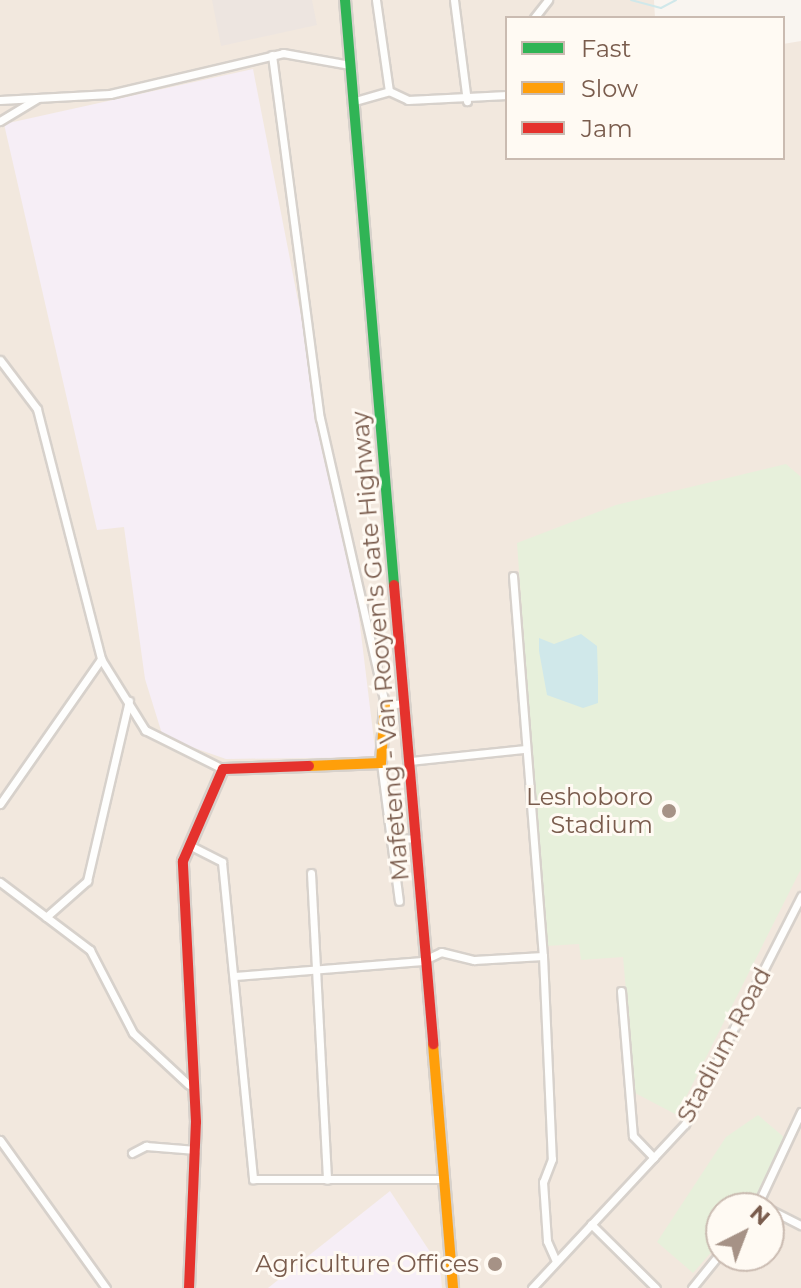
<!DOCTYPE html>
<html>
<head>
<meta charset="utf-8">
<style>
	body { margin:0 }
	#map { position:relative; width:801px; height:1288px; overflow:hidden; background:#f9f5f0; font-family:Montserrat,sans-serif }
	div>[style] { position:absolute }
	.residential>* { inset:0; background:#f2e8de }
	.industrial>* { inset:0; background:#ede5e0 }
	.education>* { inset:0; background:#f6eef6 }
	.green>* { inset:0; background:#e7f0db }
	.water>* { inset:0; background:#d0e8ea }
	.stream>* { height:2px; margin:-1px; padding:0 1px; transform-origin:1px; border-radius:1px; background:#d0e8ea }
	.roads { filter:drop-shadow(2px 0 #d7d1cb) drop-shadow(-2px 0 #d7d1cb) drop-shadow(0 2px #d7d1cb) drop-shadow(0 -2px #d7d1cb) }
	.street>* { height:7px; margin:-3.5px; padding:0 3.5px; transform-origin:3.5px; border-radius:3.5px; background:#fefefd }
	.fast>* { height:10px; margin:-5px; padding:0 5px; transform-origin:5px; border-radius:5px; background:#30b455 }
	.slow>* { height:10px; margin:-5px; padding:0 5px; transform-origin:5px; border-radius:5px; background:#ff9f0a }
	.jam>* { height:10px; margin:-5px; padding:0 5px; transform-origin:5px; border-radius:5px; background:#e5322d }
	.dots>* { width:22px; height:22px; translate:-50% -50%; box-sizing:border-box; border:4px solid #fffaf3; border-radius:50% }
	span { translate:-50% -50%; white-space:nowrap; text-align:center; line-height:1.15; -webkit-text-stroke:6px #fffaf3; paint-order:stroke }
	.street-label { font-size:24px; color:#7a5c4d }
	.poi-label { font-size:24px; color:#7a5c4d }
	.right { translate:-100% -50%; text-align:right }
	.legend { position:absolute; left:505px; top:16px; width:280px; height:144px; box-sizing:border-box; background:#fffaf3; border:2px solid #cabbb1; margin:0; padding:10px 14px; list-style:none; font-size:24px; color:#7a5c4d }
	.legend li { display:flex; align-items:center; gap:16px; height:40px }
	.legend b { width:40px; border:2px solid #cabbb1 }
	.north { position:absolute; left:705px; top:1192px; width:80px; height:80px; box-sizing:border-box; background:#fffaf3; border:2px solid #cabbb1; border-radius:50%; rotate:42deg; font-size:22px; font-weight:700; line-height:32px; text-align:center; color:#7a5c4d }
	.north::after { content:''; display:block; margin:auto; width:28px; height:36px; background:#a69286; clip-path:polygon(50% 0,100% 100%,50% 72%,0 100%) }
</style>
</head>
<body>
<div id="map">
	<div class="residential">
		<div style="clip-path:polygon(evenodd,0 0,654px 0,655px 18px,507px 18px,507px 158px,783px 158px,783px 44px,801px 41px,801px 1288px,0 1288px,0 0,721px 1208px,769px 1208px,769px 1256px,721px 1256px,721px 1208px)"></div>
	</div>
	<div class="industrial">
		<div style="clip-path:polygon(212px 0,312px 0,317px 25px,221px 46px)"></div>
	</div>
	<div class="education">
		<div style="clip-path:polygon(253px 69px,358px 609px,376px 757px,226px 759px,163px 737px,145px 679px,124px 527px,97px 530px,4px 124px)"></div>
		<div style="clip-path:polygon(390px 1191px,440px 1267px,442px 1288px,268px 1288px)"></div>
	</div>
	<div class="green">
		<div style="clip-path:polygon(786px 464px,801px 477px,801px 869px,677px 1115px,635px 1093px,623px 957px,581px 960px,579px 944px,546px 946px,517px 543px,616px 505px)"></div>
		<div style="clip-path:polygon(758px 1115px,785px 1138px,750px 1208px,721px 1208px,721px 1241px,693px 1273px,657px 1242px,726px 1137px)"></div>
	</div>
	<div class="water">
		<div style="clip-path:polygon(581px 634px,597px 646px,598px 678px,598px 703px,583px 708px,547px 695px,539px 651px,539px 638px,554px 644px)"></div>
	</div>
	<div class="stream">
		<div style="left:631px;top:0;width:31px;rotate:15deg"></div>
		<div style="left:661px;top:8px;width:17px;rotate:-28deg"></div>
	</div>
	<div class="roads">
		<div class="street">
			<div style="left:376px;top:0;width:92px;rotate:81.9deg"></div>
			<div style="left:454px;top:0;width:102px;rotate:82.7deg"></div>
			<div style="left:534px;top:18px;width:23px;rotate:-52deg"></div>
			<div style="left:272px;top:55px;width:366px;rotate:82.5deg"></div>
			<div style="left:320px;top:418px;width:294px;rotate:77.2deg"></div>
			<div style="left:385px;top:705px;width:20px;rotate:-6deg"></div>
			<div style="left:389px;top:91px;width:21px;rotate:25deg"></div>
			<div style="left:408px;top:100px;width:99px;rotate:-2.9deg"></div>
			<div style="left:0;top:100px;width:110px;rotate:-3.1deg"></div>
			<div style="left:110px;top:94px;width:178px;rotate:-13.3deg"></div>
			<div style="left:283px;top:53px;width:68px;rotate:10.2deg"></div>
			<div style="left:355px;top:101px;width:35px;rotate:-16deg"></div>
			<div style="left:0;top:121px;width:44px;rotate:-31.2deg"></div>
			<div style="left:0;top:360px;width:61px;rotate:52.9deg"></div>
			<div style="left:37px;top:409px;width:258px;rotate:75.6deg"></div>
			<div style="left:101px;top:659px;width:84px;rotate:58.2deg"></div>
			<div style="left:145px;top:730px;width:87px;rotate:26.6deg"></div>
			<div style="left:513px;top:576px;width:381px;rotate:85.5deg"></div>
			<div style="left:543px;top:956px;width:203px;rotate:87.5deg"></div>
			<div style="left:552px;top:1159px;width:25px;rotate:111deg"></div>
			<div style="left:543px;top:1182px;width:59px;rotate:86.1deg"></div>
			<div style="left:547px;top:1241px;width:22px;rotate:66deg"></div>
			<div style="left:410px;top:761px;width:115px;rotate:-6deg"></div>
			<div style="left:381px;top:763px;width:139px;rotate:82.6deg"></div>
			<div style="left:0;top:804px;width:177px;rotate:-55.1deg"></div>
			<div style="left:393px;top:839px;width:24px;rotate:-2deg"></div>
			<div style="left:191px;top:846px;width:35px;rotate:27deg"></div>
			<div style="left:222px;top:862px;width:319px;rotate:84.4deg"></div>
			<div style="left:253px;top:1179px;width:191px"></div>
			<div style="left:311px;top:873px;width:307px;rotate:87deg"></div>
			<div style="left:0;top:882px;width:113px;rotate:37.1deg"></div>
			<div style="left:90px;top:950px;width:93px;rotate:62.6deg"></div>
			<div style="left:133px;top:1033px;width:76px;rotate:42.9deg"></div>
			<div style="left:46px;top:917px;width:55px;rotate:-41.3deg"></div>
			<div style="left:87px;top:881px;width:185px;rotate:-76.9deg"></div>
			<div style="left:235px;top:976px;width:188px;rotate:-4.6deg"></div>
			<div style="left:422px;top:961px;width:21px;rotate:-25deg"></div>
			<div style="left:441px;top:952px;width:34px;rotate:14deg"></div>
			<div style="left:474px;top:960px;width:69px;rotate:-3.3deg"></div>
			<div style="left:621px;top:991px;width:145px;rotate:85.3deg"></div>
			<div style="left:633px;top:1136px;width:30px;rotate:46deg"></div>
			<div style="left:0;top:1140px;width:182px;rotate:54.4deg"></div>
			<div style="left:132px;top:1153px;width:16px;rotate:-27deg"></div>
			<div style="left:146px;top:1146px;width:50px;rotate:4.6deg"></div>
			<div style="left:756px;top:1208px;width:106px;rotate:-64.9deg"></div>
			<div style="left:769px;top:1209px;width:36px;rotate:27deg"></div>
			<div style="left:591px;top:1224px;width:91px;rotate:44.6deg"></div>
			<div style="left:532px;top:1288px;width:224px;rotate:-47deg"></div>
			<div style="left:685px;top:1124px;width:256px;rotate:-63deg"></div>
			<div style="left:692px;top:1288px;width:46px;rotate:-51.1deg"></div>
		</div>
		<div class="fast">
			<div style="left:345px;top:0;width:587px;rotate:85.21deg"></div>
		</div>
		<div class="slow">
			<div style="left:309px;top:766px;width:72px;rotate:-2.4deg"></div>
			<div style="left:381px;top:763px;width:58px;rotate:-86.1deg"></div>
			<div style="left:433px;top:1044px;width:245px;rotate:85.3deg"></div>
		</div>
		<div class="jam">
			<div style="left:394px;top:585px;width:461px;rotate:85.1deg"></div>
			<div style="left:189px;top:1288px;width:166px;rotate:-87.6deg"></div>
			<div style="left:196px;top:1122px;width:261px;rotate:-92.9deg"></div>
			<div style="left:183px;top:861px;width:100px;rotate:-66.5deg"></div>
			<div style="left:223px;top:769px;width:86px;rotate:-2deg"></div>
		</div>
	</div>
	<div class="dots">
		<div style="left:669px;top:811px;background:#a69286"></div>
		<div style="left:495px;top:1264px;background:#a69286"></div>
	</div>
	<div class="street-label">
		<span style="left:380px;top:646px;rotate:-95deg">Mafeteng - Van Rooyen's Gate Highway</span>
		<span style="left:724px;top:1045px;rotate:-62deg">Stadium Road</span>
	</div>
	<div class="poi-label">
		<span class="right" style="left:653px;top:811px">Leshoboro<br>Stadium</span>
		<span class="right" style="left:479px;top:1264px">Agriculture Offices</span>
	</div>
	<ul class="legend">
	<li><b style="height:10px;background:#30b455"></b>Fast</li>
	<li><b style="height:10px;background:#ff9f0a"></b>Slow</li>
	<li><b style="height:10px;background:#e5322d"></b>Jam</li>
	</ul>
	<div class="north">N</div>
</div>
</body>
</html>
